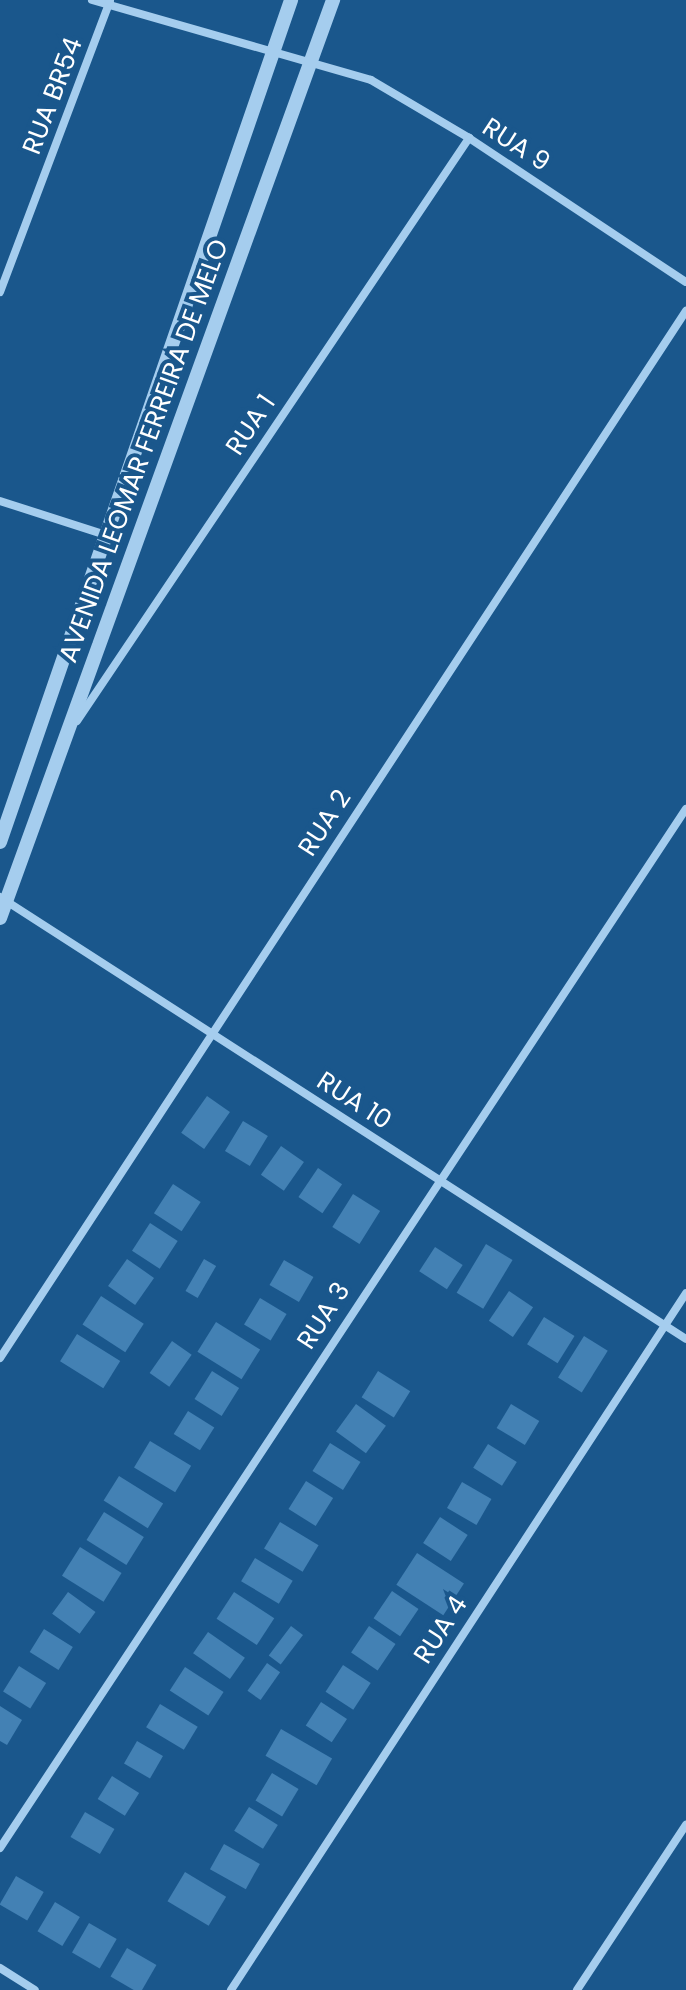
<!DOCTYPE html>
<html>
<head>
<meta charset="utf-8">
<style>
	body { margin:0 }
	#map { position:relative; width:686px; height:1990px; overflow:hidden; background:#1a578c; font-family:Poppins,sans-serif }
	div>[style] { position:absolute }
	.building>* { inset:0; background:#4381b4; transform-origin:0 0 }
	.minor>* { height:8px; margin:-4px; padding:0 4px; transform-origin:4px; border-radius:4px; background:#a5cdee }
	.tertiary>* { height:14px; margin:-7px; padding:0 7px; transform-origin:7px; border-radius:7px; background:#a5cdee }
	span { translate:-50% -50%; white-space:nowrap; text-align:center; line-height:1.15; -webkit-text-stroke:8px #1a578c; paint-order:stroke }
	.street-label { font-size:26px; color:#fff }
</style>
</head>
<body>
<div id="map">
	<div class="building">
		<div style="left:207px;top:1096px;width:28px;height:45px;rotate:35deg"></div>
		<div style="left:243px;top:1121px;width:29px;height:35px;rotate:31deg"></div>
		<div style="left:281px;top:1146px;width:28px;height:35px;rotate:35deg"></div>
		<div style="left:318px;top:1168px;width:29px;height:35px;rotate:34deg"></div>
		<div style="left:173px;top:1184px;width:33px;height:35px;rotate:33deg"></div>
		<div style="left:353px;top:1194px;width:32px;height:39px;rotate:32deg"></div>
		<div style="left:150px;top:1223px;width:33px;height:33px;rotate:33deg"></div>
		<div style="left:486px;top:1244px;width:31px;height:57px;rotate:31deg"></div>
		<div style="left:435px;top:1247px;width:33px;height:29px;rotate:33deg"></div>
		<div style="left:127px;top:1259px;width:33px;height:33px;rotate:35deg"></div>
		<div style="left:204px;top:1259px;width:14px;height:37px;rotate:30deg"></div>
		<div style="left:284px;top:1260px;width:34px;height:29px;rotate:30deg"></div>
		<div style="left:509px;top:1291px;width:29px;height:36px;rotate:34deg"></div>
		<div style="left:101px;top:1296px;width:51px;height:34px;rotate:33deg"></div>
		<div style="left:260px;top:1298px;width:31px;height:31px;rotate:31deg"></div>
		<div style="left:544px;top:1317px;width:36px;height:32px;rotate:32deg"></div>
		<div style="left:216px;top:1322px;width:52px;height:35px;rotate:32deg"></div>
		<div style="left:77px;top:1334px;width:51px;height:32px;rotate:32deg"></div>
		<div style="left:584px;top:1336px;width:28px;height:49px;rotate:32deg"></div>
		<div style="left:172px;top:1341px;width:24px;height:39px;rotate:35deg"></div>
		<div style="left:212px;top:1371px;width:32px;height:33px;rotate:32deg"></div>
		<div style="left:378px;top:1371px;width:38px;height:31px;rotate:32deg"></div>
		<div style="left:356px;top:1404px;width:37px;height:34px;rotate:36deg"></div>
		<div style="left:511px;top:1404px;width:33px;height:28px;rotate:31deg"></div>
		<div style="left:188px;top:1411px;width:31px;height:27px;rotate:32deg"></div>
		<div style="left:150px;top:1441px;width:48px;height:31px;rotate:31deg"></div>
		<div style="left:330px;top:1443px;width:36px;height:33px;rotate:32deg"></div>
		<div style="left:488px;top:1444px;width:34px;height:28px;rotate:32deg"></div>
		<div style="left:119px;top:1476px;width:52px;height:29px;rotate:32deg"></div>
		<div style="left:306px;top:1481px;width:32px;height:33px;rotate:32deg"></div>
		<div style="left:462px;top:1482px;width:34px;height:30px;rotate:30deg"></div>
		<div style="left:104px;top:1512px;width:47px;height:33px;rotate:32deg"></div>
		<div style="left:440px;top:1517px;width:33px;height:31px;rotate:33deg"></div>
		<div style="left:280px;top:1522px;width:45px;height:31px;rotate:31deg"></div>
		<div style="left:80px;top:1547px;width:49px;height:34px;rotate:32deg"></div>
		<div style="left:417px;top:1553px;width:56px;height:38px;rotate:33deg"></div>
		<div style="left:255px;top:1558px;width:44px;height:27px;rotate:31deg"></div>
		<div style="left:392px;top:1591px;width:32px;height:33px;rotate:34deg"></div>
		<div style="left:68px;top:1592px;width:34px;height:27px;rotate:36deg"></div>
		<div style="left:234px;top:1592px;width:48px;height:32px;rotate:33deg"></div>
		<div style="left:291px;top:1626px;width:15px;height:37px;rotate:37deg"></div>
		<div style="left:369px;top:1626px;width:32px;height:32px;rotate:34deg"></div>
		<div style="left:44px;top:1629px;width:34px;height:27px;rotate:32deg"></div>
		<div style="left:208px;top:1632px;width:45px;height:26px;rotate:35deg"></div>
		<div style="left:267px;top:1663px;width:16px;height:34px;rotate:35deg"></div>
		<div style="left:343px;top:1665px;width:33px;height:32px;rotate:33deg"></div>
		<div style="left:19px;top:1666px;width:32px;height:30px;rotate:32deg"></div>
		<div style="left:185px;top:1667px;width:46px;height:28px;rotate:33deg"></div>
		<div style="left:321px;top:1702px;width:31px;height:28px;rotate:33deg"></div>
		<div style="left:160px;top:1704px;width:44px;height:27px;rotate:31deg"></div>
		<div style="clip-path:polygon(0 1706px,22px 1720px,7px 1745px,0 1741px)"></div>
		<div style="left:281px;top:1729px;width:59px;height:31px;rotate:30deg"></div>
		<div style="left:137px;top:1741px;width:30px;height:26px;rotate:30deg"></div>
		<div style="left:272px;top:1773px;width:31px;height:32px;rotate:31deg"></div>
		<div style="left:112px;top:1776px;width:32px;height:27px;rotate:32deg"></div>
		<div style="left:249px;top:1807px;width:34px;height:28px;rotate:32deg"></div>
		<div style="left:85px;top:1812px;width:34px;height:29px;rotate:30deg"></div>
		<div style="left:224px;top:1844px;width:41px;height:29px;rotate:29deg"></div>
		<div style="left:185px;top:1872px;width:48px;height:34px;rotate:31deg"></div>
		<div style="left:16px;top:1876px;width:32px;height:33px;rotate:30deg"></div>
		<div style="left:55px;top:1902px;width:29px;height:34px;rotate:31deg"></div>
		<div style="left:89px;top:1923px;width:32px;height:34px;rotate:30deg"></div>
		<div style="left:127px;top:1948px;width:34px;height:33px;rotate:30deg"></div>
	</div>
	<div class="minor">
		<div style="left:92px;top:0;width:290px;rotate:16deg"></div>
		<div style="left:371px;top:80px;width:114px;rotate:30.6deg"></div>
		<div style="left:469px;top:138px;width:260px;rotate:33.6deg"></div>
		<div style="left:0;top:292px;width:311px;rotate:-69.3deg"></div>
		<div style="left:0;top:501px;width:114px;rotate:17.8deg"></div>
		<div style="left:77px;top:721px;width:703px;rotate:-56.08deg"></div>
		<div style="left:0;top:897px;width:816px;rotate:32.79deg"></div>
		<div style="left:0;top:1358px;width:1252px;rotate:-56.77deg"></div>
		<div style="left:0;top:1848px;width:1245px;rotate:-56.57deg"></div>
		<div style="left:0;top:1968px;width:41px;rotate:32.2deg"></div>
		<div style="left:231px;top:1990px;width:832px;rotate:-56.86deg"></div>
		<div style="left:577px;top:1990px;width:198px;rotate:-56.6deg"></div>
	</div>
	<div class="tertiary">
		<div style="left:0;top:842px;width:891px;rotate:-70.93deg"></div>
		<div style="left:0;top:918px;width:977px;rotate:-70.06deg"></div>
	</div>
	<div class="street-label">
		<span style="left:53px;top:96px;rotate:-69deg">RUA BR54</span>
		<span style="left:516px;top:145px;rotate:33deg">RUA 9</span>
		<span style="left:251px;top:425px;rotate:-56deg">RUA 1</span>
		<span style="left:144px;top:451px;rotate:-70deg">AVENIDA LEOMAR FERREIRA DE MELO</span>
		<span style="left:325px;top:823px;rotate:-57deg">RUA 2</span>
		<span style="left:354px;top:1101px;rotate:33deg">RUA 10</span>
		<span style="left:324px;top:1316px;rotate:-57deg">RUA 3</span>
		<span style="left:441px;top:1630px;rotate:-57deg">RUA 4</span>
	</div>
</div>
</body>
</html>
